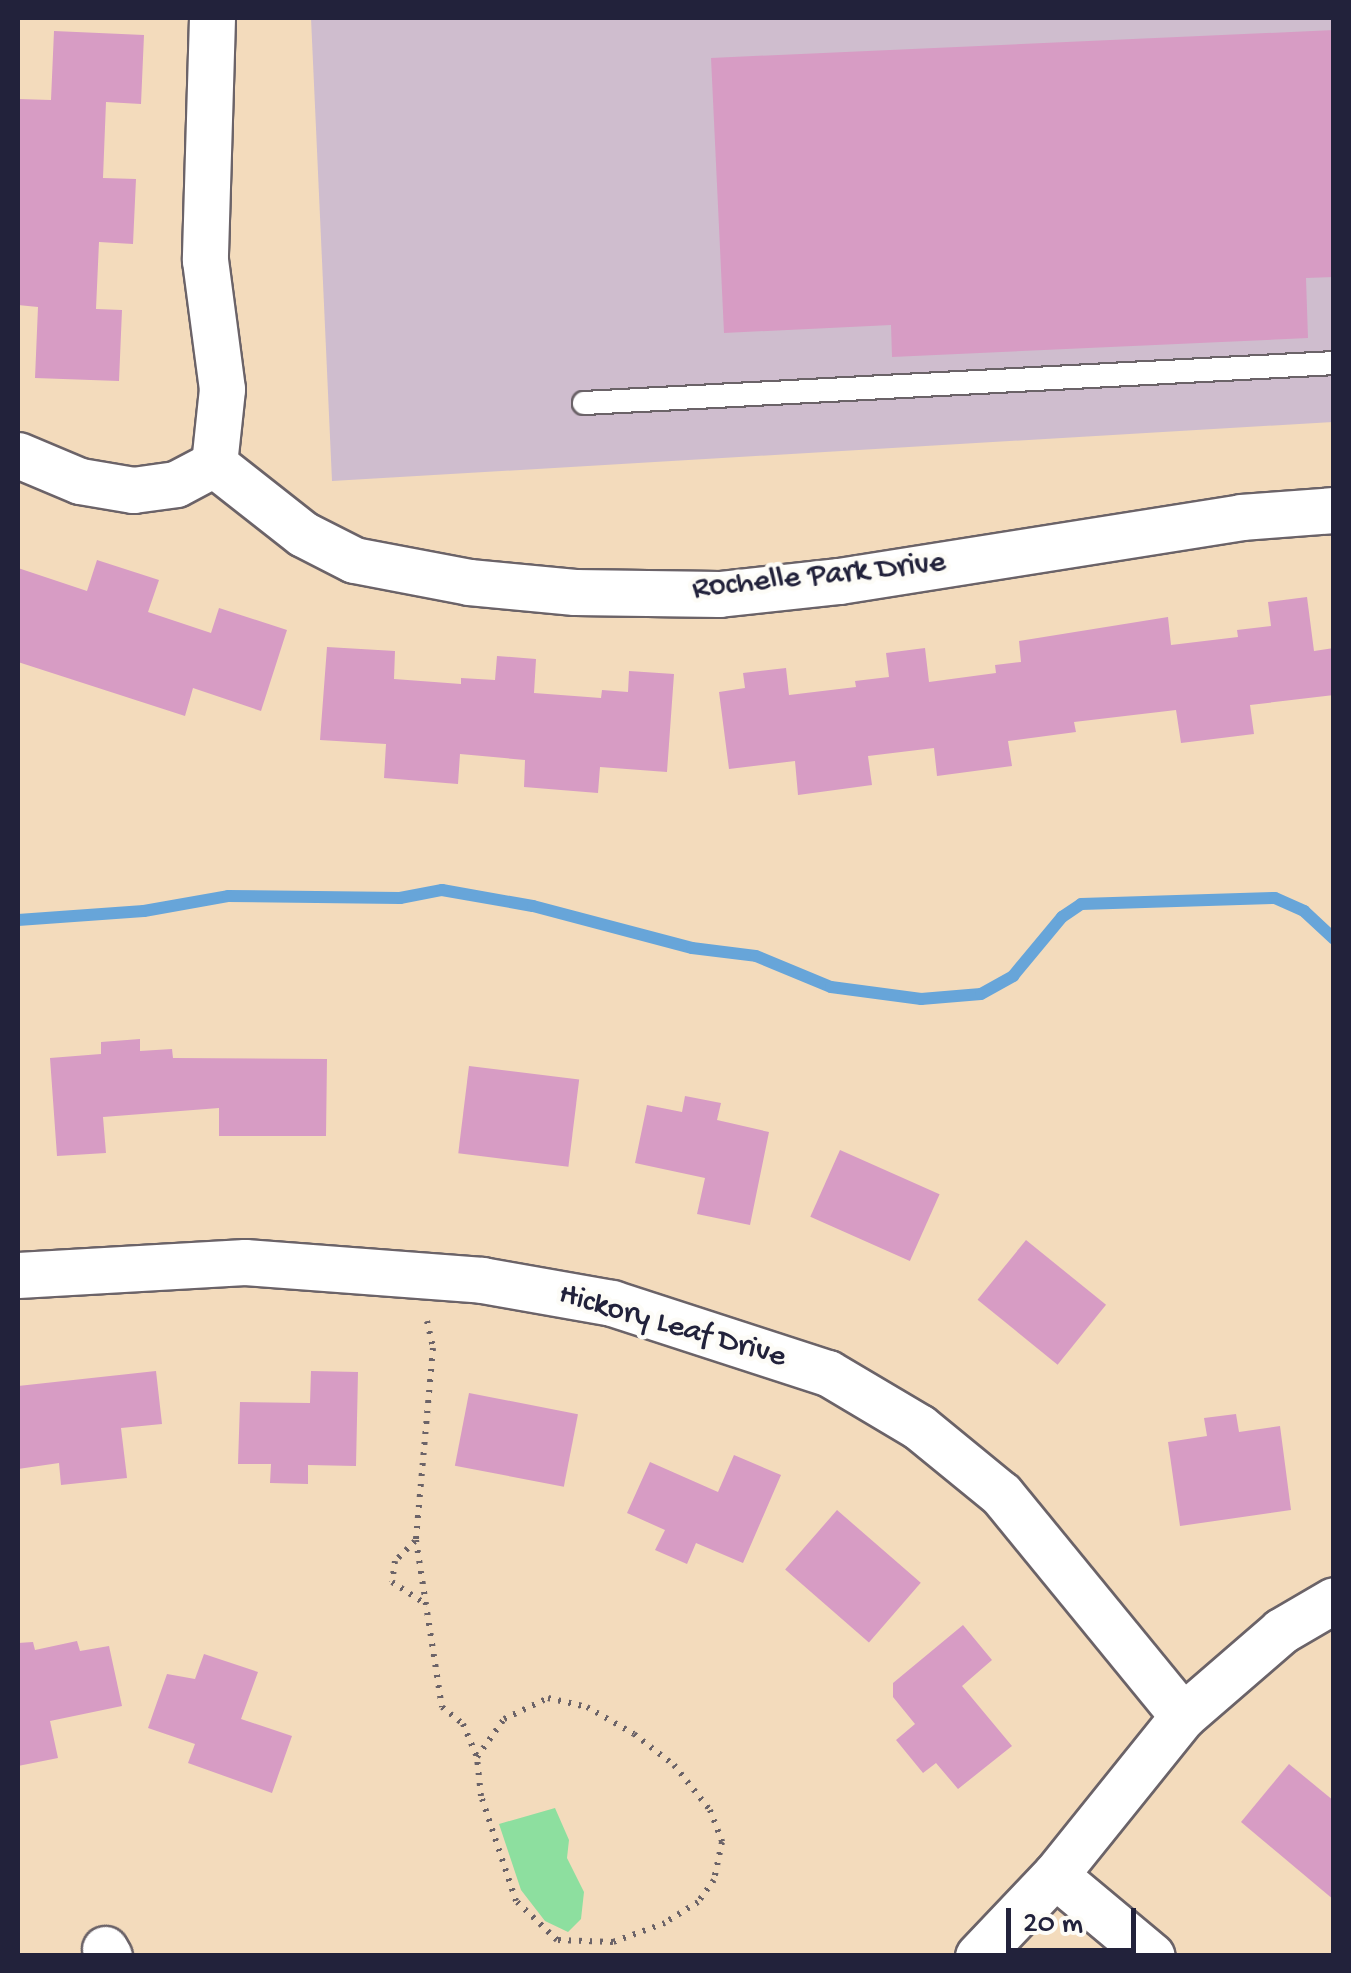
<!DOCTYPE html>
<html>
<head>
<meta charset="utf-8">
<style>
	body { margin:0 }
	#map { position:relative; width:1351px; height:1973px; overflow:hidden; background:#f3dbbc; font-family:"Gochi Hand",sans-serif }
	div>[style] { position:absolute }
	.industrial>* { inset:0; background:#cfbdce }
	.green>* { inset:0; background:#8ddf9f }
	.stream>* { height:12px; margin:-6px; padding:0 6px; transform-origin:6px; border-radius:6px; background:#67a5d9 }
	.building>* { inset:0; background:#d79cc4; transform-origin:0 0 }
	.path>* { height:6px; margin-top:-3px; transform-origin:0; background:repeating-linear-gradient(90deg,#6b6368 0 2.5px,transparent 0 10.5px) }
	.roads { filter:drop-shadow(2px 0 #6b6368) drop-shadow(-2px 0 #6b6368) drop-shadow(0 2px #6b6368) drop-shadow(0 -2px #6b6368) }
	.lane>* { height:22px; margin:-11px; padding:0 11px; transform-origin:11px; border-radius:11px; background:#fff }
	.street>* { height:45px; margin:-22.5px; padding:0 22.5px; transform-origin:22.5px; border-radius:22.5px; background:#fff }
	span { translate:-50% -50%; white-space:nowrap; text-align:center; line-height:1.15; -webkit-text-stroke:9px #fdfcf7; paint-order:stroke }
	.street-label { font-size:32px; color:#22223b }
	.frame { position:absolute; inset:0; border:20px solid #22223b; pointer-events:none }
	.scale { position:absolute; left:1006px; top:1908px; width:130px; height:45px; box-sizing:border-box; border:5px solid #22223b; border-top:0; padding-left:12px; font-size:30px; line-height:35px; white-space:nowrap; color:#22223b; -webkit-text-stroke:8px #fdfcf7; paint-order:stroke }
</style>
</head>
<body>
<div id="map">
	<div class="industrial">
		<div style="clip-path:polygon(311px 18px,1333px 18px,1333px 422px,332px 481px)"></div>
	</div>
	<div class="green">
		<div style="clip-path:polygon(555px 1808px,569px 1840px,567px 1858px,584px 1892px,581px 1919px,568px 1932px,545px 1921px,521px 1890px,499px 1824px)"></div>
	</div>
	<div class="stream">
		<div style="left:18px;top:920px;width:126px;rotate:-4.1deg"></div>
		<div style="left:144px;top:911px;width:85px;rotate:-10.1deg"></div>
		<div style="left:228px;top:896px;width:172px;rotate:0.7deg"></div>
		<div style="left:400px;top:898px;width:43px;rotate:-10.8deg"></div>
		<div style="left:442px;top:890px;width:92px;rotate:10deg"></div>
		<div style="left:533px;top:906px;width:164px;rotate:14.8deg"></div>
		<div style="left:692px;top:948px;width:64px;rotate:7.1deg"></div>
		<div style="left:756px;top:956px;width:81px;rotate:22.5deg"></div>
		<div style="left:831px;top:987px;width:91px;rotate:7.6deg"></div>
		<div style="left:921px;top:999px;width:60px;rotate:-4.8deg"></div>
		<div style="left:981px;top:994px;width:37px;rotate:-29deg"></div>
		<div style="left:1013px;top:976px;width:77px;rotate:-50.3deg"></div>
		<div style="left:1062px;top:917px;width:23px;rotate:-34deg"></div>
		<div style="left:1081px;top:904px;width:194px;rotate:-1.8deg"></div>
		<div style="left:1275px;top:898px;width:32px;rotate:24deg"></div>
		<div style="left:1304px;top:911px;width:41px;rotate:43deg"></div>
	</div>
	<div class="building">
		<div style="clip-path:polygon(1334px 30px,1334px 277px,1306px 278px,1308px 338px,892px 357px,891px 325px,724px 333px,711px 58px)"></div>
		<div style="clip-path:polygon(54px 31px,144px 35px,141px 104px,106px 102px,103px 178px,136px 179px,133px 244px,99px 242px,96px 309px,122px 310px,119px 381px,35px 378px,38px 307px,18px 305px,18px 99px,51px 100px)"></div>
		<div style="clip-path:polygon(97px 560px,159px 580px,148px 612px,211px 633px,219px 608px,287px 630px,261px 711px,193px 688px,185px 716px,18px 662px,18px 568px,87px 591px)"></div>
		<div style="clip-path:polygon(1307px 597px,1314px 651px,1334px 648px,1334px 695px,1250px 705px,1254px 734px,1181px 743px,1176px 710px,1074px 722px,1076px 732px,1008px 741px,1012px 766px,937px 776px,934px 748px,868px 756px,872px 785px,798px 795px,795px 761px,729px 769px,719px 692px,745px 688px,743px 673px,786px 668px,789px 695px,856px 687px,855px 681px,889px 677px,886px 653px,925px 648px,929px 682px,996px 673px,995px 665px,1021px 662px,1019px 641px,1168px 617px,1171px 645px,1238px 637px,1237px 630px,1271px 626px,1268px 602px)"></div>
		<div style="clip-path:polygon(327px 647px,395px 651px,394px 679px,461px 684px,461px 678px,495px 680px,497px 656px,536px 659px,534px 693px,601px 698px,602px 690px,628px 692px,629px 671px,674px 674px,667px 772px,600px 767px,598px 793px,524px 787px,525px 760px,460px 754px,458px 784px,384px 778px,386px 744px,320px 740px)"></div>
		<div style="clip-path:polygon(140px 1039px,140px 1051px,172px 1049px,173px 1058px,327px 1059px,326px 1136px,219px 1136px,219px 1108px,103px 1117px,106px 1153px,57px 1156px,50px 1058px,101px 1054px,101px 1042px)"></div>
		<div style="left:469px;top:1066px;width:111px;height:88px;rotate:7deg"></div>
		<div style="clip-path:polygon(685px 1096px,721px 1103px,717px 1120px,769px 1132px,750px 1225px,697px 1214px,705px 1178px,635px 1163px,647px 1105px,682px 1112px)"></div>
		<div style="left:840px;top:1150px;width:109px;height:73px;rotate:24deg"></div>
		<div style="left:1026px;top:1240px;width:103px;height:77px;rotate:39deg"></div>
		<div style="clip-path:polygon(156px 1371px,162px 1424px,121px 1428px,127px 1478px,61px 1485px,59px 1463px,18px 1469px,18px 1386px)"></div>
		<div style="clip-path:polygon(311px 1371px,358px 1372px,356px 1466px,308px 1465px,308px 1484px,270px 1483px,271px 1464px,238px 1464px,240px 1402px,310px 1403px)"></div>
		<div style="left:469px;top:1393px;width:111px;height:74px;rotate:11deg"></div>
		<div style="clip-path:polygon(1236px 1414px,1239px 1432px,1280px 1426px,1291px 1510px,1180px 1526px,1168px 1442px,1207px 1436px,1204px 1418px)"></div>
		<div style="clip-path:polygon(734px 1455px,781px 1475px,743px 1563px,696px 1543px,687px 1564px,655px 1550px,665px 1530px,627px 1513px,650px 1462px,718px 1492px)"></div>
		<div style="left:837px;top:1510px;width:111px;height:79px;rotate:41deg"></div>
		<div style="clip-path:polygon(963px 1625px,992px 1660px,962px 1686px,1012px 1746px,958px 1789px,936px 1763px,923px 1773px,896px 1740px,915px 1724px,893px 1697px,893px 1683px)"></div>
		<div style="clip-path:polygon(77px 1641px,80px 1651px,109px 1646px,122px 1706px,50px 1721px,58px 1758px,18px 1766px,18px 1643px,33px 1642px,35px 1650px)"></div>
		<div style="clip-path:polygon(204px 1654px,258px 1672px,241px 1719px,292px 1736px,272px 1793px,188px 1763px,195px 1744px,148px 1728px,167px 1674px,195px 1679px)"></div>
		<div style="clip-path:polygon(1289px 1764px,1334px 1801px,1334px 1900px,1241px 1822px)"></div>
	</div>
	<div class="path">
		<div style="left:427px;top:1321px;width:28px;rotate:77deg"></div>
		<div style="left:433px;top:1348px;width:193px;rotate:95.1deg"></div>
		<div style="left:416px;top:1540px;width:169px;rotate:81.2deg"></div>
		<div style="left:442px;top:1707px;width:27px;rotate:39deg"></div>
		<div style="left:463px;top:1724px;width:36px;rotate:67deg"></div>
		<div style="left:477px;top:1757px;width:47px;rotate:-54.6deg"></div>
		<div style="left:504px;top:1719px;width:49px;rotate:-25.5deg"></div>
		<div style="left:548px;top:1698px;width:40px;rotate:13deg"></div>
		<div style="left:587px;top:1707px;width:54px;rotate:29.9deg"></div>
		<div style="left:634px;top:1734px;width:51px;rotate:37.8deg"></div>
		<div style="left:674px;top:1765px;width:58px;rotate:51.3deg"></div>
		<div style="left:710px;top:1810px;width:34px;rotate:69deg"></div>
		<div style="left:722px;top:1842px;width:39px;rotate:102deg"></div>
		<div style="left:714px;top:1880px;width:27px;rotate:126deg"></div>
		<div style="left:698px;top:1902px;width:39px;rotate:148deg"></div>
		<div style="left:665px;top:1923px;width:55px;rotate:159.9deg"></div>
		<div style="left:613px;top:1942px;width:56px;rotate:-178deg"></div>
		<div style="left:557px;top:1940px;width:57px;rotate:-136.4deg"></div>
		<div style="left:516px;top:1901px;width:111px;rotate:-108.4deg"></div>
		<div style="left:481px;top:1796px;width:39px;rotate:-96deg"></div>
		<div style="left:415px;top:1541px;width:28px;rotate:135deg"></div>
		<div style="left:395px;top:1561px;width:21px;rotate:98deg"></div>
		<div style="left:392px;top:1582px;width:42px;rotate:33.3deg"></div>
	</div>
	<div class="roads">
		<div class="lane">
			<div style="left:584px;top:403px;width:751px;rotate:-3.05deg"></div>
		</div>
		<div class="street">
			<div style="left:212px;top:18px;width:242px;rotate:91.7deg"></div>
			<div style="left:205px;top:260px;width:130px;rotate:82.5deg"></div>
			<div style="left:222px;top:389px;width:75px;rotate:96.1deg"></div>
			<div style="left:18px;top:455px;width:67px;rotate:22.8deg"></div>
			<div style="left:80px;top:481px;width:54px;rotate:9.6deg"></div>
			<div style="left:133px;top:490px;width:43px;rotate:-7.9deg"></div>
			<div style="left:176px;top:484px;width:43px;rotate:-27.8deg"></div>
			<div style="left:214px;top:464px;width:113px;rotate:38.2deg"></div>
			<div style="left:303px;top:534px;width:57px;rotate:27deg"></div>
			<div style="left:354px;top:560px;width:117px;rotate:10.8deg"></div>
			<div style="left:469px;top:582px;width:106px;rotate:5.4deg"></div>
			<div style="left:575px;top:592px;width:144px;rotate:0.8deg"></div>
			<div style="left:719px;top:594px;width:121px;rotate:-6.2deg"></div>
			<div style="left:839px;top:581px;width:407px;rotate:-9deg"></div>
			<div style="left:1241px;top:517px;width:93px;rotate:-4.3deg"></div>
			<div style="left:18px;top:1275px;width:227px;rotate:-3.3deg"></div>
			<div style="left:245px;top:1262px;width:238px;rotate:4.3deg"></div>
			<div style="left:482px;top:1280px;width:132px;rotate:10deg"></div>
			<div style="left:612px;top:1303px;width:227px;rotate:18deg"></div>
			<div style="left:828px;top:1373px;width:106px;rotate:30.7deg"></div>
			<div style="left:919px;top:1427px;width:106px;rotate:39.3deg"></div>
			<div style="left:1001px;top:1494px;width:287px;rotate:50.7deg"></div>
			<div style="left:1055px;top:1875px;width:126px;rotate:39.9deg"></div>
			<div style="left:105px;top:1949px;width:8px;rotate:60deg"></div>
			<div style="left:978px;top:1956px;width:112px;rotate:-46.5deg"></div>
			<div style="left:1055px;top:1875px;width:204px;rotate:-51.2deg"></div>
			<div style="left:1183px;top:1716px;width:130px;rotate:-40.9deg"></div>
			<div style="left:1281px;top:1631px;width:61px;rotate:-30.3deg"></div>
		</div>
	</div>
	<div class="street-label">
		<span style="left:819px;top:577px;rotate:-6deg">Rochelle Park Drive</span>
		<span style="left:672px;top:1327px;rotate:16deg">Hickory Leaf Drive</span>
	</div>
	<div class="frame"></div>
	<div class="scale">20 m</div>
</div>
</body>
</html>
